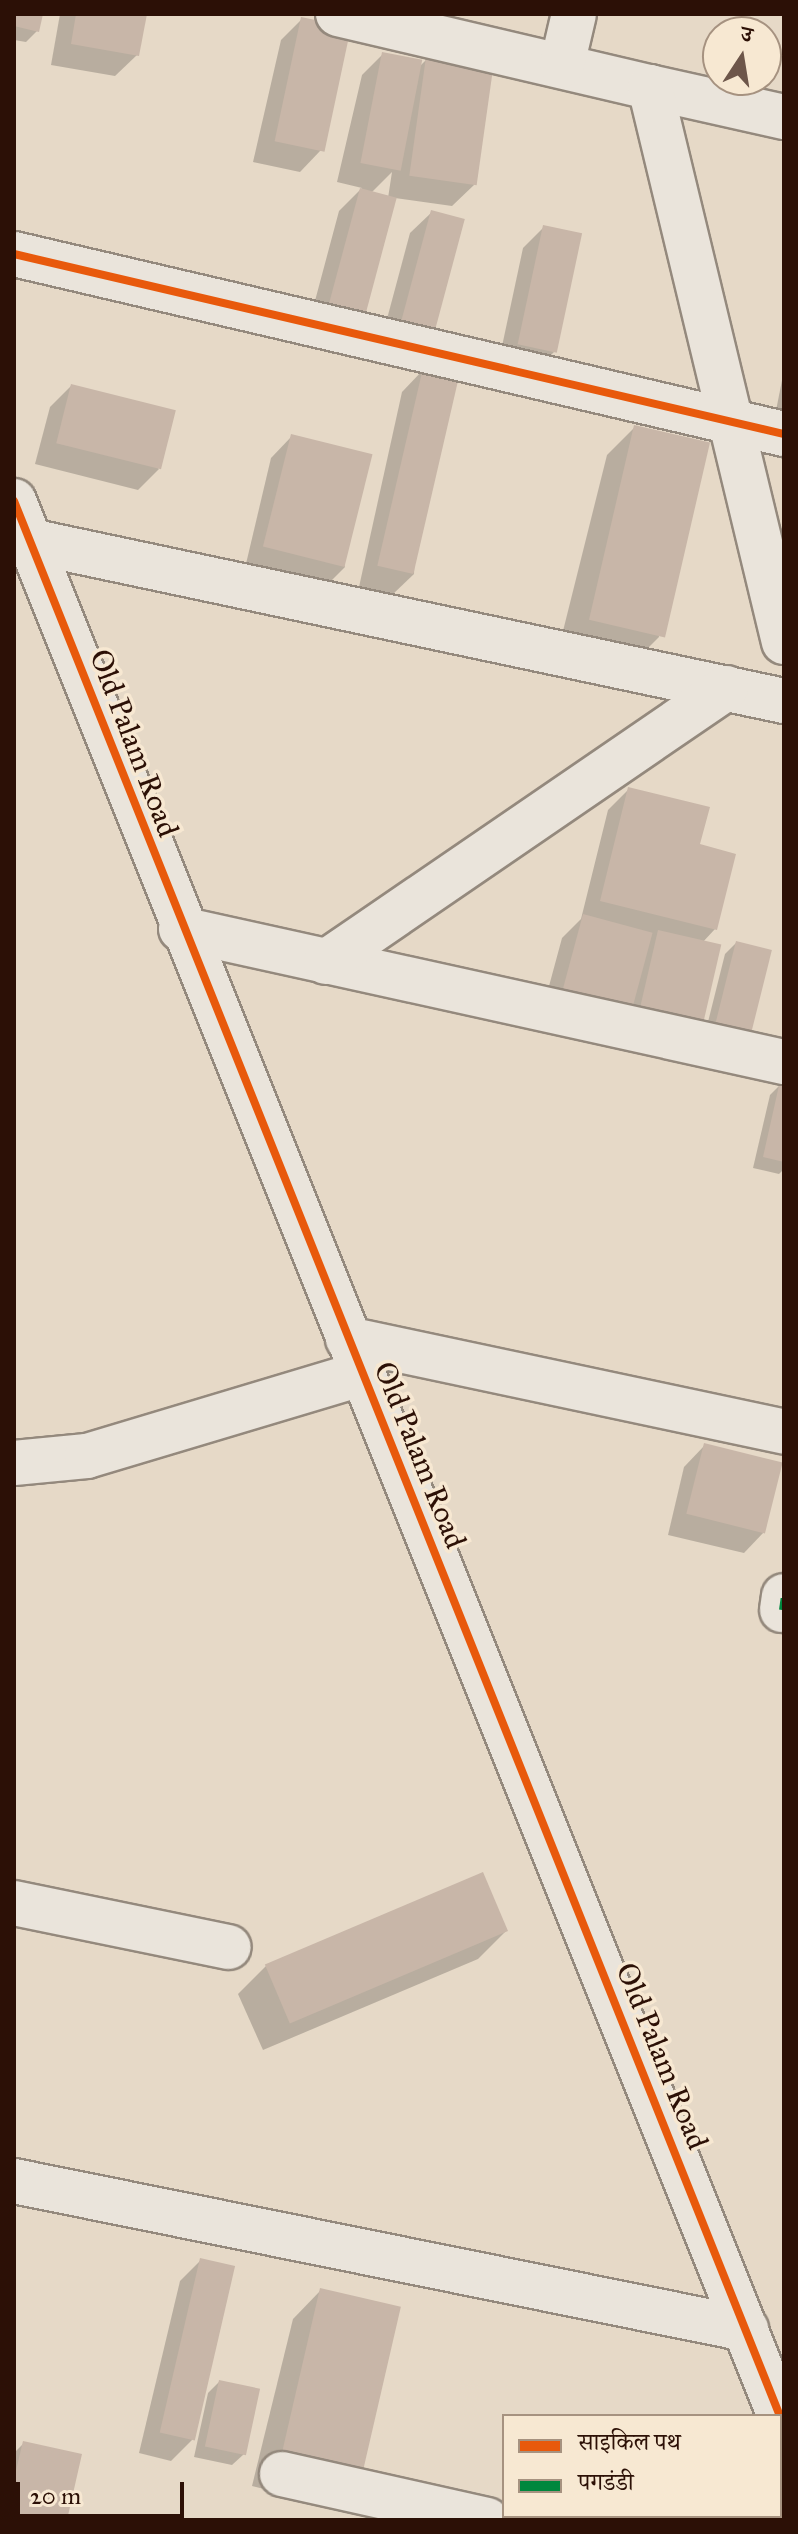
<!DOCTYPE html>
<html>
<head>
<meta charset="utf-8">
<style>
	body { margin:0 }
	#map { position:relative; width:798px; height:2534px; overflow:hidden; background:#e6d9c7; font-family:"IM FELL Great Primer","Noto Serif Devanagari",serif }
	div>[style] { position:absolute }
	.shadow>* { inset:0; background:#0003 }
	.building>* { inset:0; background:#c8b6a8; transform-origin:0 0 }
	.roads { filter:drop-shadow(2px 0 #94897d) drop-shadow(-2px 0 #94897d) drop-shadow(0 2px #94897d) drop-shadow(0 -2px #94897d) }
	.street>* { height:44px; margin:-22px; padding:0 22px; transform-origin:22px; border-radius:22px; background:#eae4db }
	.secondary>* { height:44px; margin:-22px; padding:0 22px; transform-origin:22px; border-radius:22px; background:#eae4db }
	.quiet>* { height:6px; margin-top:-3px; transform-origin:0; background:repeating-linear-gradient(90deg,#00873e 0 12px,transparent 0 18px) }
	.cycleway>* { height:8px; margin:-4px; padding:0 4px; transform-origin:4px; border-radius:4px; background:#e8590c }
	span { translate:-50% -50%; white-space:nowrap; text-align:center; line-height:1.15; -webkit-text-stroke:7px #f7e8d2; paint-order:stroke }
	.street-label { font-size:30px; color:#2c1006 }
	.frame { position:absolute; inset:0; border:16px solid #2c1006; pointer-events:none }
	.legend { position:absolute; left:502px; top:2414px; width:280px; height:104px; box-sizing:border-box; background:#f7e8d2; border:2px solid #a69280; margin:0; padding:10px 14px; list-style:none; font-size:24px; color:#2c1006 }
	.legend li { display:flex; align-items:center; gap:16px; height:40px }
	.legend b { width:40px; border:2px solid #a69280 }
	.north { position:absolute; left:702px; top:16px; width:80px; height:80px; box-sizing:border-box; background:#f7e8d2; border:2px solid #a69280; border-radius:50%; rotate:12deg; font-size:22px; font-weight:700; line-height:32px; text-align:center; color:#2c1006 }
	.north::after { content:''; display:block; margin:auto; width:28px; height:36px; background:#6d564a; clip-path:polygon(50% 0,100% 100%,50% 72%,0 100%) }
	.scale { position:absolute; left:16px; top:2482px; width:168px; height:36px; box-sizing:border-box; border:4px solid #2c1006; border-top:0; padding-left:10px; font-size:24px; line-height:28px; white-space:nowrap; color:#2c1006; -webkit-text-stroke:6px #f7e8d2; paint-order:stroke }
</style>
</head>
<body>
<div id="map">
	<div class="shadow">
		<div style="clip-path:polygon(14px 14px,41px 14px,37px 31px,26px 42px,14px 40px)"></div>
		<div style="clip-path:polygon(60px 14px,145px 14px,137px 55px,115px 76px,51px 65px)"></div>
		<div style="clip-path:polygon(302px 19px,321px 150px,300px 172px,253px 162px,281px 40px)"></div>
		<div style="clip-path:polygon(evenodd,383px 54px,418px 68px,426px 60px,474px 185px,452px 206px,395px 198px,363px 315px,308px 327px,339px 211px,362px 188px,337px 182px,362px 75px,383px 54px,392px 172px,388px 198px,371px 193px,392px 172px)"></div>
		<div style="clip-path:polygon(432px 212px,432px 333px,380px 345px,410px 233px)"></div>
		<div style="clip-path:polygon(544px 227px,555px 351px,534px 372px,498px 365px,523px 248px)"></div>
		<div style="clip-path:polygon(423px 370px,414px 574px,392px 595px,359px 587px,402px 392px)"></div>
		<div style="clip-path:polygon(784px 370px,784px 438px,771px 436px)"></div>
		<div style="clip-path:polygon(71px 386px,159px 469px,138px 490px,35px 464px,50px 407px)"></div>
		<div style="clip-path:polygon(635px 427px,659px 637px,631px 665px,559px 647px,607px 455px)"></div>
		<div style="clip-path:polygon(292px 436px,345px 567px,324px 588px,245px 568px,271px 458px)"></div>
		<div style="clip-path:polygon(629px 789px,698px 845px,715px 929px,702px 943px,700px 1029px,542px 1012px,562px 938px,581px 919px,608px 810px)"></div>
		<div style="clip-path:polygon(736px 943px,770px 951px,703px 1042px,725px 954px)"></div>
		<div style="clip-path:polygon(781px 1084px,784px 1169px,779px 1174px,753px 1168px,770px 1095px)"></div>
		<div style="clip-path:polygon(705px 1445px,765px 1531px,744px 1553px,668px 1535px,684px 1467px)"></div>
		<div style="clip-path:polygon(506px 1931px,478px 1959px,263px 2050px,238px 1994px,266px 1966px)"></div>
		<div style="clip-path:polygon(201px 2260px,192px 2440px,171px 2461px,139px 2453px,180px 2281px)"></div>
		<div style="clip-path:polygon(321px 2290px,329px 2505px,252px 2486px,293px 2319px)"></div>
		<div style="clip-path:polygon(219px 2382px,244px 2454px,232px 2465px,194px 2457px,208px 2393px)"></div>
		<div style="clip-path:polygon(24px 2443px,65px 2520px,14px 2520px,14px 2453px)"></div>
	</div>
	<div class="building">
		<div style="clip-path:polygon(14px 14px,43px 14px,39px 32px,14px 26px)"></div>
		<div style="clip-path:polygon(76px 14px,147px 14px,139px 56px,71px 44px)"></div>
		<div style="left:301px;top:17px;width:51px;height:127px;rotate:12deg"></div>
		<div style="left:382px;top:52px;width:41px;height:113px;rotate:11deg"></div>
		<div style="left:426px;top:57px;width:68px;height:120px;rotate:8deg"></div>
		<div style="left:360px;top:188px;width:38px;height:122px;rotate:15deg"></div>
		<div style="left:431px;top:210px;width:35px;height:118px;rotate:15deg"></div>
		<div style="left:543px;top:225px;width:40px;height:122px;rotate:12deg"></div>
		<div style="left:423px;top:368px;width:37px;height:203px;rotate:13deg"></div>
		<div style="left:71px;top:384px;width:108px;height:61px;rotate:14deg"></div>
		<div style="left:634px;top:425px;width:78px;height:200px;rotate:13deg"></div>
		<div style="left:291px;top:434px;width:84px;height:116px;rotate:14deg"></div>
		<div style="clip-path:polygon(628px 787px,710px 807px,700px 844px,736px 854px,717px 930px,600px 901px)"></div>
		<div style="left:583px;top:914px;width:72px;height:80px;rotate:15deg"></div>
		<div style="left:658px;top:930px;width:65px;height:88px;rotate:13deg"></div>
		<div style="left:736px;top:941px;width:37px;height:93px;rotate:14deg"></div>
		<div style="clip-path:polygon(780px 1081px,784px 1082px,784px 1162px,763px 1157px)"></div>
		<div style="left:704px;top:1443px;width:81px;height:73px;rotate:14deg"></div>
		<div style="left:483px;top:1872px;width:64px;height:237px;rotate:67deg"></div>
		<div style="left:200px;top:2258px;width:36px;height:179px;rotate:13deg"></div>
		<div style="left:320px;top:2288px;width:83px;height:175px;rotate:13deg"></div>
		<div style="left:219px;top:2380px;width:42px;height:68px;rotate:12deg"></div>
		<div style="clip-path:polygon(23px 2441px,82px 2454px,67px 2520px,14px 2520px,14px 2479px)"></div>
	</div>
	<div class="roads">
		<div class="street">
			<div style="left:338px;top:14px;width:320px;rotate:13.2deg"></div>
			<div style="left:562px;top:65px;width:52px;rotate:-76.8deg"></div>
			<div style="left:784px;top:117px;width:137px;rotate:-167.4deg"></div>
			<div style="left:650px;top:87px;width:571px;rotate:76.43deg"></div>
			<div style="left:14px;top:254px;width:791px;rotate:13.16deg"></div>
			<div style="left:30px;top:541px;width:771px;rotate:11.98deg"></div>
			<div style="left:181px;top:929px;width:617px;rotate:12.44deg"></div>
			<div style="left:326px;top:962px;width:485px;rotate:-34.4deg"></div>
			<div style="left:348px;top:1339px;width:446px;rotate:12deg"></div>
			<div style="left:14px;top:1463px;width:73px;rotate:-5.5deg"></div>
			<div style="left:87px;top:1456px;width:286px;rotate:-16.7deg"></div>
			<div style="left:782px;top:1610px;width:14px;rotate:-82deg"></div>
			<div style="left:14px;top:1903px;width:219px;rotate:11.6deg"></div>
			<div style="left:14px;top:2181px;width:747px;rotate:11.43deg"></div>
			<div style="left:282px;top:2474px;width:210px;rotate:12.6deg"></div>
		</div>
		<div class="secondary">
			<div style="left:14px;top:501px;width:2073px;rotate:68.2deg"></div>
		</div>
	</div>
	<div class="quiet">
		<div style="left:782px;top:1610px;width:14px;rotate:-82deg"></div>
	</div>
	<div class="cycleway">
		<div style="left:14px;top:254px;width:791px;rotate:13.16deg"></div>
		<div style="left:14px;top:501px;width:2073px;rotate:68.2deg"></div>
	</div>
	<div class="street-label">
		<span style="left:134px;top:743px;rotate:69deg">Old Palam Road</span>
		<span style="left:420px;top:1455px;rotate:68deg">Old Palam Road</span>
		<span style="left:662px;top:2056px;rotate:68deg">Old Palam Road</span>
	</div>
	<div class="frame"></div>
	<ul class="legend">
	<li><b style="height:10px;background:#e8590c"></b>साइकिल पथ</li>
	<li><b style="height:10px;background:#00873e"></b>पगडंडी</li>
	</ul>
	<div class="north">उ</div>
	<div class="scale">20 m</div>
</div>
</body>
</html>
